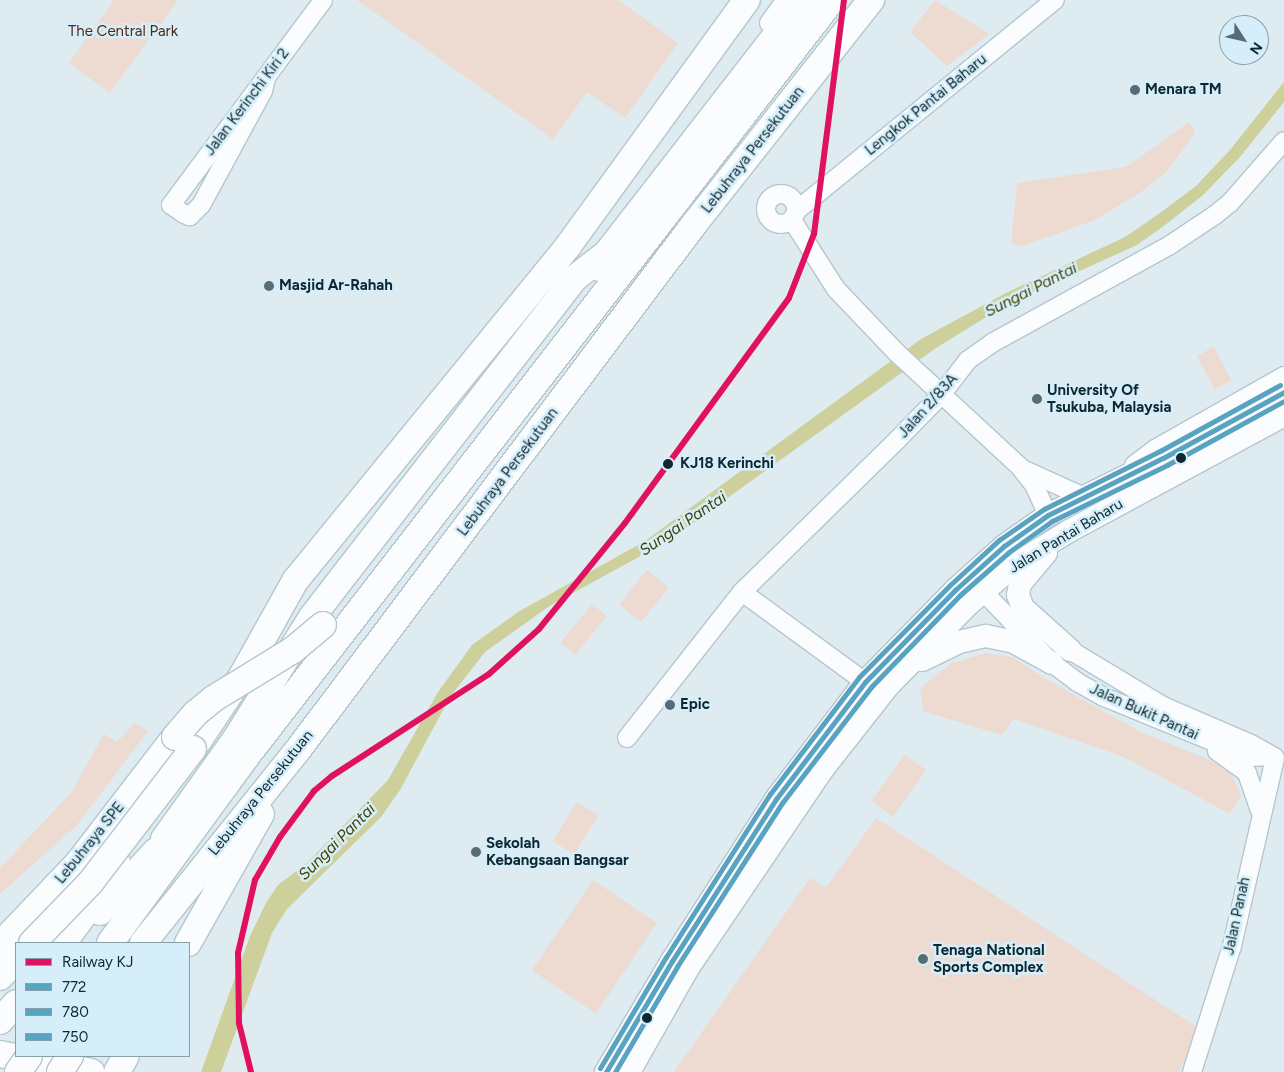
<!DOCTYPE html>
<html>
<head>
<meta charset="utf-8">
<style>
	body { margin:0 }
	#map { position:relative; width:1284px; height:1072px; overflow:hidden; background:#deebf1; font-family:Figtree,sans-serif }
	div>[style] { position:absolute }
	.green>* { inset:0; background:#eddad1; transform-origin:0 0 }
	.water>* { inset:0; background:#ced09b }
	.roads { filter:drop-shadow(1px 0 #b5c6ce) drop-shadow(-1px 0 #b5c6ce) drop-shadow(0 1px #b5c6ce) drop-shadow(0 -1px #b5c6ce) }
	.minor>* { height:18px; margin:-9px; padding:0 9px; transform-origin:9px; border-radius:9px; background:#fafcfd }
	.minor>.ring { margin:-9px; padding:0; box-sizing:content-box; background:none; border:18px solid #fafcfd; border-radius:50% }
	.major>* { height:22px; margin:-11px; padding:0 11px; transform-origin:11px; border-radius:11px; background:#fafcfd }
	.highway>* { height:26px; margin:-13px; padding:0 13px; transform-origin:13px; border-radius:13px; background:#fafcfd }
	.bridges { filter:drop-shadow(1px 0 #b5c6ce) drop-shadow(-1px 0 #b5c6ce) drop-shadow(0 1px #b5c6ce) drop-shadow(0 -1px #b5c6ce) }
	.highway-bridge>* { height:26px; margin:-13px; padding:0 13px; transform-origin:13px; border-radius:13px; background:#fafcfd }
	.bus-1>* { height:5px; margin:-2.5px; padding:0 2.5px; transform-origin:2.5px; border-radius:2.5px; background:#58a2c2 }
	.bus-2>* { height:5px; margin:-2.5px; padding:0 2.5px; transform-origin:2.5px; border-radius:2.5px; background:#58a2c2 }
	.bus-3>* { height:5px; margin:-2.5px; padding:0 2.5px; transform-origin:2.5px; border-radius:2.5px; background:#58a2c2 }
	.rail-1>* { height:6px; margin:-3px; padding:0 3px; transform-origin:3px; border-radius:3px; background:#e0115f }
	.dots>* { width:14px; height:14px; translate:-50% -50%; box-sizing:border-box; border:2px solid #d6eef9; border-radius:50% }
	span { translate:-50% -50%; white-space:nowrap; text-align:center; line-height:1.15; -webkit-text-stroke:5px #d6eef9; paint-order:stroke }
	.park-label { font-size:15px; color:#57280f }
	.poi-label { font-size:15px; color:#0e2832; font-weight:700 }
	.left { translate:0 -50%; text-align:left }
	.street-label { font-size:15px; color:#0e2832 }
	.stop-label { font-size:15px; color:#0e2832; font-weight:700 }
	.water-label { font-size:16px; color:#454101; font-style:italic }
	.legend { position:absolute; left:15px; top:942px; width:175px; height:115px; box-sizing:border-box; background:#d6eef9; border:1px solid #869fa9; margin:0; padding:6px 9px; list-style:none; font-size:15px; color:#0e2832 }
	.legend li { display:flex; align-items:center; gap:10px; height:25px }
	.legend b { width:25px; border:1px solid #869fa9 }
	.north { position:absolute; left:1219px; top:15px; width:50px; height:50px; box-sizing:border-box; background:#d6eef9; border:1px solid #869fa9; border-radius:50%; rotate:125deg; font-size:14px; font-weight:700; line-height:20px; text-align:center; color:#0e2832 }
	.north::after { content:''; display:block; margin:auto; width:18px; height:22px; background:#576c75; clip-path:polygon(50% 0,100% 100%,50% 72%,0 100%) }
</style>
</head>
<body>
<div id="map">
	<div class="green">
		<div style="clip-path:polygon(114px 0,178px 0,110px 93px,69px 63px)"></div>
		<div style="clip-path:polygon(357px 0,618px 0,678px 43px,625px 118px,587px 92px,553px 139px)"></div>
		<div style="clip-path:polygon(935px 0,989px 34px,947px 66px,910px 32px)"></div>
		<div style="clip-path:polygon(1188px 123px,1195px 130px,1192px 138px,1166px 172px,1141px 192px,1095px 220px,1022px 246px,1011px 244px,1017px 183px,1126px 167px)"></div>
		<div style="left:1214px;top:347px;width:38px;height:19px;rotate:63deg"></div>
		<div style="left:647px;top:570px;width:28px;height:44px;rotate:39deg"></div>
		<div style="left:592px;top:604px;width:19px;height:50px;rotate:39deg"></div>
		<div style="clip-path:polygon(986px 653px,1013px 657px,1042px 677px,1139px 731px,1229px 768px,1241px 796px,1230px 814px,1124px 757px,1014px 719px,1002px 735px,923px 711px,920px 688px,952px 663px)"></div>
		<div style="clip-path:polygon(135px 723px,148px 731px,77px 825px,0 894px,0 868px,71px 793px,104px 734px,117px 742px)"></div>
		<div style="left:905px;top:755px;width:26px;height:57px;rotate:36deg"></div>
		<div style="left:577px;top:802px;width:25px;height:46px;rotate:32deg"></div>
		<div style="clip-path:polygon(876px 818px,1200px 1029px,1179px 1072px,674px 1072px,810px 878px,826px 888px)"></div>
		<div style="left:593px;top:880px;width:77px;height:109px;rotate:34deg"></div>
	</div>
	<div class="water">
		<div style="clip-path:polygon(1284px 82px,1284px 102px,1240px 157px,1203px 195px,1165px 225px,1137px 245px,1009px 303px,936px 348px,668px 541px,551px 605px,485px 652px,450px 697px,400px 790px,381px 817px,287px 909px,272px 933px,221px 1072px,201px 1072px,250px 936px,266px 903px,278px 885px,307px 863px,388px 780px,438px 692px,472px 645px,518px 612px,645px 541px,921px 339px,1006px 293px,1125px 237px,1160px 213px,1196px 186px,1230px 150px)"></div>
	</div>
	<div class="roads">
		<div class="minor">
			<div style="left:769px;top:23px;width:29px;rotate:-54deg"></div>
			<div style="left:266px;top:79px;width:12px;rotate:104deg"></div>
			<div style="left:263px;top:91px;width:130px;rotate:118.5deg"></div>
			<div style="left:201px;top:205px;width:16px;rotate:135deg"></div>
			<div style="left:190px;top:216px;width:6px;rotate:-162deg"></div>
			<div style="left:184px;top:214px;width:16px;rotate:-145deg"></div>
			<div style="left:171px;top:205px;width:255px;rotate:-53.4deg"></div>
			<div class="ring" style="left:766px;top:194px;width:12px;height:12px"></div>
			<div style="left:796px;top:211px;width:334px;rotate:-39.2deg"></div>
			<div style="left:792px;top:220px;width:82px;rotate:57.5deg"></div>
			<div style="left:836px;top:289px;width:88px;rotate:46.4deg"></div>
			<div style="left:897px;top:353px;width:168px;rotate:42.8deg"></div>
			<div style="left:1020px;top:467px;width:23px;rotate:52deg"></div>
			<div style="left:1034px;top:485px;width:33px;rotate:65deg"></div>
			<div style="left:1134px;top:465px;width:26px;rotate:-37deg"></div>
			<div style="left:1155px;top:449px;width:148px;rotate:-29.5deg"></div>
			<div style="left:1022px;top:469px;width:68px;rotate:24.3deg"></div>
			<div style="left:974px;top:582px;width:112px;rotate:46.1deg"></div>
			<div style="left:1052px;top:663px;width:31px;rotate:37deg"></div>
			<div style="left:1077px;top:682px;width:31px;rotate:29deg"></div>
			<div style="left:1104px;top:697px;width:159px;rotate:22.2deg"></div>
			<div style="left:1251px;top:757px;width:19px;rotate:-3deg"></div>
			<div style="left:742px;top:592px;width:152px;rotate:36.2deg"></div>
			<div style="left:1070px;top:650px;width:109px;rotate:31.1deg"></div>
			<div style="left:1163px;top:706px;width:96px;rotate:23.4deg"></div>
			<div style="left:1251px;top:744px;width:26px;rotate:29deg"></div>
			<div style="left:627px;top:738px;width:186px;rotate:-51.8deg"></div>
			<div style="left:742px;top:592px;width:217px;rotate:-44.4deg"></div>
			<div style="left:897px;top:440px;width:63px;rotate:-45.6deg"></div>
			<div style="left:941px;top:395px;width:44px;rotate:-52.4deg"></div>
			<div style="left:968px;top:360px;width:29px;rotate:-35deg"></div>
			<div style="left:992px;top:343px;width:203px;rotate:-28.8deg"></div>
			<div style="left:1170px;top:245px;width:54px;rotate:-33.7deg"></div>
			<div style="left:1215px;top:215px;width:19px;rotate:-39deg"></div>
			<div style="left:1230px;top:203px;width:82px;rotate:-48.9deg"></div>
			<div style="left:1217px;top:751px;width:37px;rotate:36deg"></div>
			<div style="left:1247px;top:773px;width:39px;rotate:71deg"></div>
			<div style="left:1192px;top:1072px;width:132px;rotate:-72.4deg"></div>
			<div style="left:1232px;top:946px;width:193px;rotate:-77.1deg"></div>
		</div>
		<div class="major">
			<div style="left:1046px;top:553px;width:40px;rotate:130deg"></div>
			<div style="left:1020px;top:584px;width:11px;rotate:100deg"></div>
			<div style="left:1018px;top:595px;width:14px;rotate:69deg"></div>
			<div style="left:1023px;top:608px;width:63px;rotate:41.8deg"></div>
			<div style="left:922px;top:660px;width:41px;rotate:-25.9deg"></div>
			<div style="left:959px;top:642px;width:28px;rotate:-13deg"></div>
			<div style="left:986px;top:636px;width:29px;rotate:12deg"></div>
			<div style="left:1014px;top:642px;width:43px;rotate:28.9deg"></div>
			<div style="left:606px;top:1072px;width:129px;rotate:-59.3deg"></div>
			<div style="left:672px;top:961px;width:193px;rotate:-57.3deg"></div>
			<div style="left:776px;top:799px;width:147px;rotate:-52.7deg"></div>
			<div style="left:865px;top:682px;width:129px;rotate:-45.6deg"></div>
			<div style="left:955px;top:590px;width:66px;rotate:-41.9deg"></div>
			<div style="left:1004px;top:546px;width:54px;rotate:-35.2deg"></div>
			<div style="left:1048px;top:515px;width:128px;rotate:-26.4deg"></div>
			<div style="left:1163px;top:458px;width:138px;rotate:-28.6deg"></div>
			<div style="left:629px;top:1072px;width:120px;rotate:-60.4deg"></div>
			<div style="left:688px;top:968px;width:239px;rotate:-55.9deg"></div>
			<div style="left:822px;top:770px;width:107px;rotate:-51.8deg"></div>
			<div style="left:888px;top:686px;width:115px;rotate:-45.4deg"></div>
			<div style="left:969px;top:604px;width:63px;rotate:-40.5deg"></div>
			<div style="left:1017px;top:563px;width:61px;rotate:-31.6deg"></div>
			<div style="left:1069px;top:531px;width:244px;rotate:-28.3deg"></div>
		</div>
		<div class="highway">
			<div style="left:600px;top:268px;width:17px;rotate:-65deg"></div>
			<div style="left:607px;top:253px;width:320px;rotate:-52.2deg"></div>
			<div style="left:193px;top:749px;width:90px;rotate:-56.3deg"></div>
			<div style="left:243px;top:674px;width:107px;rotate:-60.8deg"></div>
			<div style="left:295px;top:581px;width:432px;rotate:-50.8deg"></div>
			<div style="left:568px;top:246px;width:304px;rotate:-54deg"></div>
			<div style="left:164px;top:839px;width:122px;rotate:-54.4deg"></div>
			<div style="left:235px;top:740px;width:145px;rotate:-58deg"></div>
			<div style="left:312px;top:617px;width:61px;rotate:-52.4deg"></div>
			<div style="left:349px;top:569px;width:368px;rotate:-52.2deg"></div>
			<div style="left:575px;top:278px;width:41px;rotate:-38deg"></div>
			<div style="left:100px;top:912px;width:83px;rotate:-47.4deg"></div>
			<div style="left:63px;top:943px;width:47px;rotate:-53.6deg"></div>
			<div style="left:91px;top:905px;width:50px;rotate:-58.8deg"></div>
			<div style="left:110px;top:943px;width:230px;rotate:-53.8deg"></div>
			<div style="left:246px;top:757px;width:957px;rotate:-52.26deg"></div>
			<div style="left:143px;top:943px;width:246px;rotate:-51.3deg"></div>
			<div style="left:297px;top:751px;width:661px;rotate:-52.99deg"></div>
			<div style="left:695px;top:223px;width:284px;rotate:-51.7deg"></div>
			<div style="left:188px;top:943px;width:148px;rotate:-60.5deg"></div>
			<div style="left:0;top:945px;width:115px;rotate:-46.4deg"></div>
			<div style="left:79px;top:862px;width:158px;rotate:-52.5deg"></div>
			<div style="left:0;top:977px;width:23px;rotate:-47deg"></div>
			<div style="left:0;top:1021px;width:24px;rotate:-48deg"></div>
			<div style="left:0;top:1054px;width:93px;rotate:11.2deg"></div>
			<div style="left:117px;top:1072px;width:18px;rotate:-61deg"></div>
		</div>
	</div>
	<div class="bridges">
		<div class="highway-bridge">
			<div style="left:175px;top:737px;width:32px;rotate:-49deg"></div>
			<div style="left:196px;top:713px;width:22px;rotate:-39deg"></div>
			<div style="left:213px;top:699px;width:94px;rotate:-31.5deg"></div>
			<div style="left:293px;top:650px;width:39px;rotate:-40deg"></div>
			<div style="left:32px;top:943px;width:83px;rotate:-46deg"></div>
			<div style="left:90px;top:883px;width:169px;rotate:-52.5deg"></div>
			<div style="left:18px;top:1072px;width:19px;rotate:-55deg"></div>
			<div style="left:60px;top:1072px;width:19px;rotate:-58deg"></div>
		</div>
	</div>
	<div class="bus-1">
		<div style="left:606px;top:1072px;width:129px;rotate:-59.3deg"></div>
		<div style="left:672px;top:961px;width:193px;rotate:-57.3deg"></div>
		<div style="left:776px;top:799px;width:147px;rotate:-52.7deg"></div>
		<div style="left:865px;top:682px;width:129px;rotate:-45.6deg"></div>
		<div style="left:955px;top:590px;width:66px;rotate:-41.9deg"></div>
		<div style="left:1004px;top:546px;width:54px;rotate:-35.2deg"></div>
		<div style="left:1048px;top:515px;width:128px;rotate:-26.4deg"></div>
		<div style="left:1163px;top:458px;width:138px;rotate:-28.6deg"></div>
	</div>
	<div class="bus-2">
		<div style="left:615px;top:1072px;width:124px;rotate:-59.5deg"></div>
		<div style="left:678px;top:965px;width:193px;rotate:-57.3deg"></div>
		<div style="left:782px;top:803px;width:146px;rotate:-52.5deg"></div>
		<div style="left:871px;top:687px;width:128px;rotate:-45.9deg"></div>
		<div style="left:960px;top:595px;width:65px;rotate:-41.3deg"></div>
		<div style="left:1009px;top:552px;width:53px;rotate:-35.8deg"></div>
		<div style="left:1052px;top:521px;width:128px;rotate:-26deg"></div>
		<div style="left:1167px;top:465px;width:133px;rotate:-28.7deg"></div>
	</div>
	<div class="bus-3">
		<div style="left:600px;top:1068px;width:129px;rotate:-59.3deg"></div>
		<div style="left:666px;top:957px;width:193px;rotate:-57.5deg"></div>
		<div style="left:770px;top:794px;width:147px;rotate:-52.7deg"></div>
		<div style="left:859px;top:677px;width:129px;rotate:-45.3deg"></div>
		<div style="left:950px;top:585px;width:67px;rotate:-42.6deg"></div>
		<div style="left:999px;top:540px;width:55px;rotate:-34.6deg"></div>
		<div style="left:1044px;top:509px;width:130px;rotate:-26.6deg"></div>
		<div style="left:1160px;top:451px;width:137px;rotate:-28.8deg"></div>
	</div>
	<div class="rail-1">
		<div style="left:251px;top:1072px;width:50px;rotate:-103.8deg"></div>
		<div style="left:239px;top:1023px;width:70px;rotate:-90.8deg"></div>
		<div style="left:238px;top:953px;width:75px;rotate:-76.9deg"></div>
		<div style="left:255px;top:880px;width:50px;rotate:-59.8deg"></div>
		<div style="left:280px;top:837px;width:57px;rotate:-53.5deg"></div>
		<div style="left:314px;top:791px;width:23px;rotate:-40deg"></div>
		<div style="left:332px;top:776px;width:187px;rotate:-33deg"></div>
		<div style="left:489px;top:674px;width:67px;rotate:-42deg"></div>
		<div style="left:539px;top:629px;width:136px;rotate:-50.9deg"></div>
		<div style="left:625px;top:523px;width:278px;rotate:-53.9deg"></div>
		<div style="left:789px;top:298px;width:69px;rotate:-68.7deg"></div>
		<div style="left:814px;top:234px;width:236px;rotate:-82.7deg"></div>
	</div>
	<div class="dots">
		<div style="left:1135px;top:90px;background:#576c75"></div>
		<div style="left:269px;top:286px;background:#576c75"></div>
		<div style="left:1037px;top:399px;background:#576c75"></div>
		<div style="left:1181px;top:458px;background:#0e2832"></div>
		<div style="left:668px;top:464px;background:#0e2832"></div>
		<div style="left:670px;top:705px;background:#576c75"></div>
		<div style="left:476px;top:852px;background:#576c75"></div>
		<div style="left:923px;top:959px;background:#576c75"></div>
		<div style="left:647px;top:1018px;background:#0e2832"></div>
	</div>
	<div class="park-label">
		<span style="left:123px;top:32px">The Central Park</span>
	</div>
	<div class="poi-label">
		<span class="left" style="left:1145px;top:90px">Menara TM</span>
		<span class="left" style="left:279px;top:286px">Masjid Ar-Rahah</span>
		<span class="left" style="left:1047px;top:399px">University Of<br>Tsukuba, Malaysia</span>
		<span class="left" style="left:680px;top:705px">Epic</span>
		<span class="left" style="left:486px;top:852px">Sekolah<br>Kebangsaan Bangsar</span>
		<span class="left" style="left:933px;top:959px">Tenaga National<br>Sports Complex</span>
	</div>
	<div class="street-label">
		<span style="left:247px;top:102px;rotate:-53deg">Jalan Kerinchi Kiri 2</span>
		<span style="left:926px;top:105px;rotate:-39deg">Lengkok Pantai Baharu</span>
		<span style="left:753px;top:150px;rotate:-52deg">Lebuhraya Persekutuan</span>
		<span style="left:928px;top:406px;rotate:-48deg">Jalan 2/83A</span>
		<span style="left:508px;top:472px;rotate:-53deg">Lebuhraya Persekutuan</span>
		<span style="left:1066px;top:536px;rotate:-31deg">Jalan Pantai Baharu</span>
		<span style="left:1144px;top:712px;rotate:24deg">Jalan Bukit Pantai</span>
		<span style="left:261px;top:793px;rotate:-51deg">Lebuhraya Persekutuan</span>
		<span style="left:90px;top:843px;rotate:-51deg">Lebuhraya SPE</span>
		<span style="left:1237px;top:916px;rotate:-78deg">Jalan Panah</span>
	</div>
	<div class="stop-label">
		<span class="left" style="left:680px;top:464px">KJ18 Kerinchi</span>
	</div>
	<div class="water-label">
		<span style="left:1031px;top:290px;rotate:-27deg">Sungai Pantai</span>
		<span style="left:683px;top:524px;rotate:-34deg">Sungai Pantai</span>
		<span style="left:337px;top:842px;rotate:-45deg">Sungai Pantai</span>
	</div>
	<ul class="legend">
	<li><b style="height:6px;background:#e0115f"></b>Railway KJ</li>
	<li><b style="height:6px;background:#58a2c2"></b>772</li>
	<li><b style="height:6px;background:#58a2c2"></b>780</li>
	<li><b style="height:6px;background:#58a2c2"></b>750</li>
	</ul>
	<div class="north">N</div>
</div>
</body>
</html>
